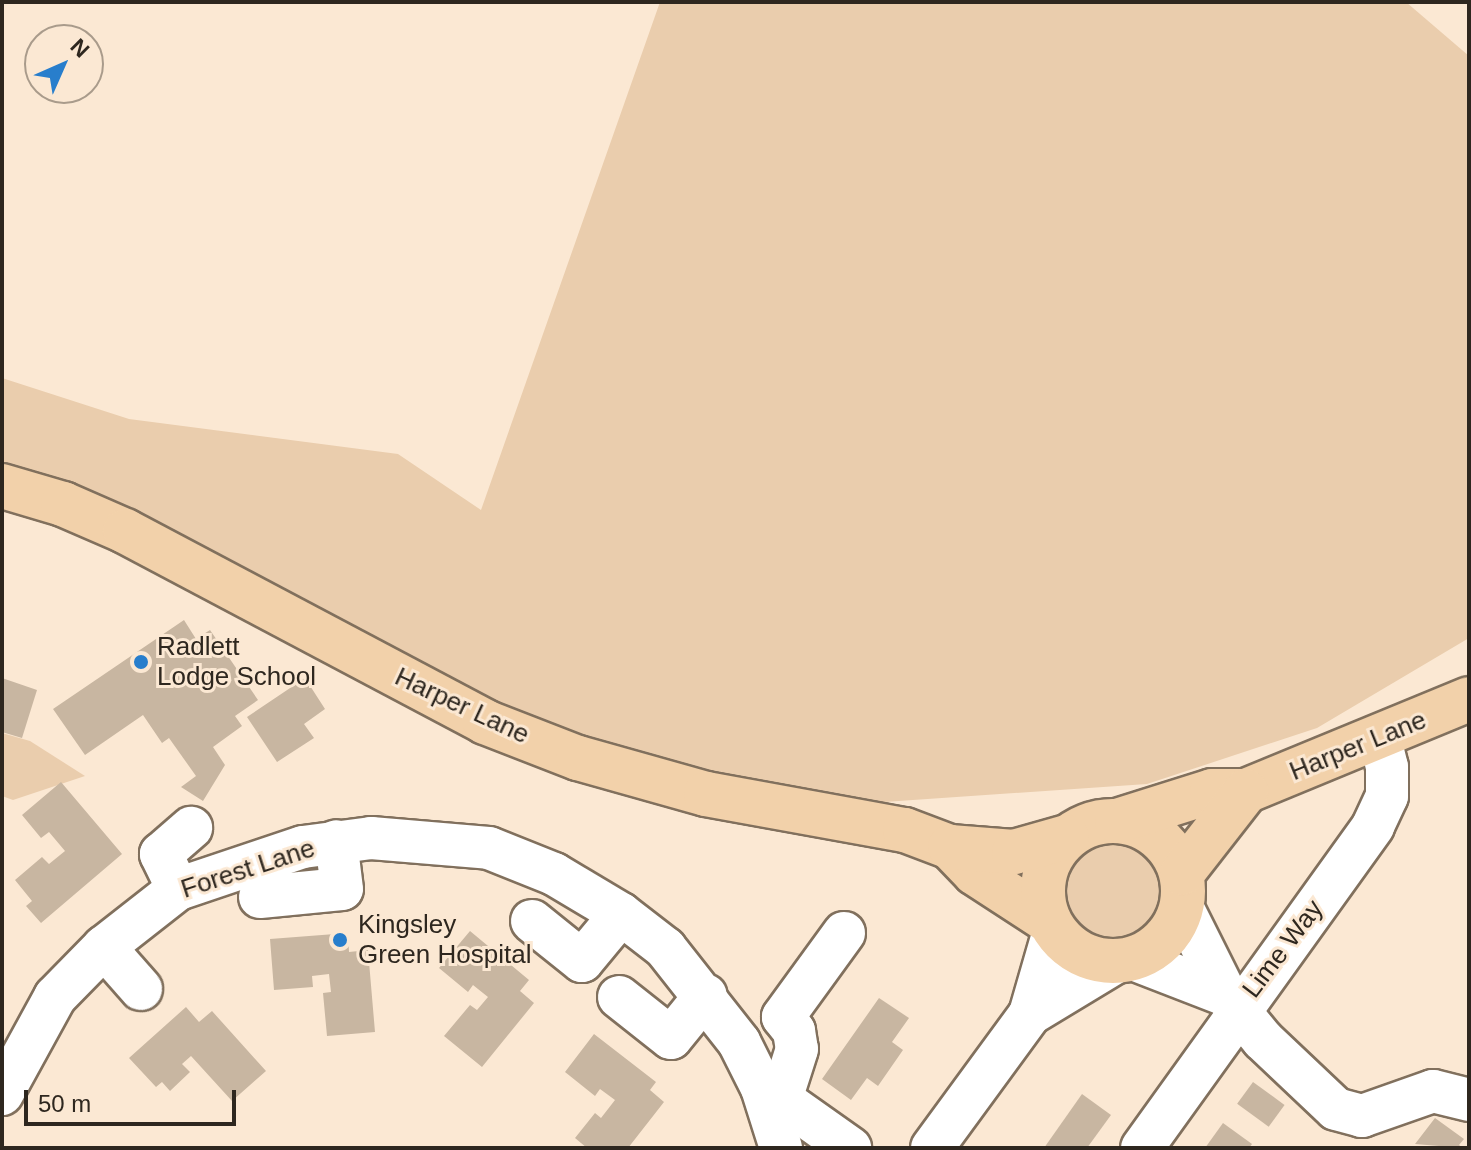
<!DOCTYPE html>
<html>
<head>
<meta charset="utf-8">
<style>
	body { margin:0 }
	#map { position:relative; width:1471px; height:1150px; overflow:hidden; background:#fbe8d3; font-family:Helvetica,sans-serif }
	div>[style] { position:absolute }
	.green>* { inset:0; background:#eacdad }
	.round { border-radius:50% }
	.building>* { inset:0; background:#c8b6a1; transform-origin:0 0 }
	.roads { filter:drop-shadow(2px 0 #81705d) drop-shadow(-2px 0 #81705d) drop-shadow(0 2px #81705d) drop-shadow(0 -2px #81705d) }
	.minor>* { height:42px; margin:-21px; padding:0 21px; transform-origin:21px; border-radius:21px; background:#fff }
	.major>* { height:44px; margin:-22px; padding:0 22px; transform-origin:22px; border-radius:22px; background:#f2d1aa }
	.major>.ring { margin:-22px; padding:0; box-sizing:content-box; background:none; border:44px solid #f2d1aa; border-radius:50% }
	.dots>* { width:22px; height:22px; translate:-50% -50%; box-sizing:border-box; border:4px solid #fbe8d3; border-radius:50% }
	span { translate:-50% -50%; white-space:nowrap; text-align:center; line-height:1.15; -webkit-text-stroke:6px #fbe8d3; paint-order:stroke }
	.poi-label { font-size:26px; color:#2e271f }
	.left { translate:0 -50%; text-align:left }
	.street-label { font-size:26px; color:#2e271f }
	.frame { position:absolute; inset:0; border:4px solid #2e271f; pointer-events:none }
	.north { position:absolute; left:24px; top:24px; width:80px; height:80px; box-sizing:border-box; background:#fbe8d3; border:2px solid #a99b8b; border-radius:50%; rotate:45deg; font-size:22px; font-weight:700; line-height:32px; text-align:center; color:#2e271f }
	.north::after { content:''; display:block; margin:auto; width:28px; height:36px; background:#287ecc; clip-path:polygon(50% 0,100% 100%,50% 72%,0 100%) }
	.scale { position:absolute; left:24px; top:1090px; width:212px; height:36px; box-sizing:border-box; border:4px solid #2e271f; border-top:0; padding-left:10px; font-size:24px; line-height:28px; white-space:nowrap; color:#2e271f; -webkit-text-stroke:6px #fbe8d3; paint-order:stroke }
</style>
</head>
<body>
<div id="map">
	<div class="green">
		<div style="clip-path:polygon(660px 2px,1406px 2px,1469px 56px,1469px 638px,1317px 728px,1147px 784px,884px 802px,729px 785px,581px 747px,2px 467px,2px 378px,129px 419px,398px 454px,481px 510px)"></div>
		<div style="clip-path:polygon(2px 733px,30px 741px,85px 776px,13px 800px,2px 796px)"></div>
		<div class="round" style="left:1067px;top:842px;width:96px;height:96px"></div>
	</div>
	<div class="building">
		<div style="clip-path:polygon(184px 620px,196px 639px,210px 630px,258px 700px,235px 716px,242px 726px,213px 747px,225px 765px,203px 801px,181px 787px,196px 776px,169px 738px,162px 743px,143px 715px,85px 755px,53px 709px)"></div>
		<div style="clip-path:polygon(2px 678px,37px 690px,22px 738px,2px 732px)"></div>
		<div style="clip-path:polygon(305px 678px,325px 709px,304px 724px,314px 738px,277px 762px,247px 717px)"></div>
		<div style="clip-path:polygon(61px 782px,122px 854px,41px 923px,26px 906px,32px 901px,15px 880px,42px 857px,49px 864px,65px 851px,49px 832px,41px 838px,22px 815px)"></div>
		<div style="clip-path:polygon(470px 931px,529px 980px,520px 991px,534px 1003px,482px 1067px,444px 1036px,470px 1005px,477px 1010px,488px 997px,473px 985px,468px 992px,439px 968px)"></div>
		<div style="clip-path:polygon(348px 933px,349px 952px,368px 950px,375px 1032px,327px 1036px,323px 993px,331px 992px,329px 974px,312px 976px,313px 987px,274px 990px,270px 939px)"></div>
		<div style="clip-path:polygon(879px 998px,909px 1018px,892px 1042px,903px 1050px,878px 1086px,867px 1078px,851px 1100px,822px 1079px)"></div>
		<div style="clip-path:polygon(186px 1007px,199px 1022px,212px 1011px,266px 1071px,232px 1101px,191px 1056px,182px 1064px,190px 1072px,170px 1091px,162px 1082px,156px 1087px,129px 1058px)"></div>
		<div style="clip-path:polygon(594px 1034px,656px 1082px,650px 1090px,664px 1102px,628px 1148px,587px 1148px,575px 1138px,595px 1113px,601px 1118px,615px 1100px,600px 1089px,595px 1096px,565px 1072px)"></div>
		<div style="left:1253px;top:1082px;width:39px;height:27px;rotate:36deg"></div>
		<div style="clip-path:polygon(1082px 1094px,1111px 1115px,1087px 1148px,1044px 1148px)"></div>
		<div style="clip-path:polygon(1435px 1118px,1464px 1139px,1459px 1145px,1463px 1148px,1415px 1144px)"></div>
		<div style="clip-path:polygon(1223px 1123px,1252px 1144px,1249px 1148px,1205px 1148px)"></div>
	</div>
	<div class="roads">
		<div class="minor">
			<div style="left:178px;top:889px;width:39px;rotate:-116deg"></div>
			<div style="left:161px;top:854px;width:40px;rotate:-41deg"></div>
			<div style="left:260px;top:897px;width:82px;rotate:-5.6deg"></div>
			<div style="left:342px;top:889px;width:48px;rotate:-97.1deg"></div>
			<div style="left:1182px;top:907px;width:98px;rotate:63.4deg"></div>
			<div style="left:1226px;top:995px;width:58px;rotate:50.6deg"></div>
			<div style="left:1263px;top:1040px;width:100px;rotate:43.4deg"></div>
			<div style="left:1336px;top:1109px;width:27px;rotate:15deg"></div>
			<div style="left:1362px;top:1116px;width:75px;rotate:-19.4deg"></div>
			<div style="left:1433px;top:1091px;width:37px;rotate:14deg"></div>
			<div style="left:532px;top:921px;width:64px;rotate:38.7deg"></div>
			<div style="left:582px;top:961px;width:61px;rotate:-50.3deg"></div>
			<div style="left:844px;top:933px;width:104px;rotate:126deg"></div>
			<div style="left:783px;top:1017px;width:18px;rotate:52deg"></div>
			<div style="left:794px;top:1031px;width:18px;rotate:81deg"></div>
			<div style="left:797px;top:1049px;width:52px;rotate:107.7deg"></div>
			<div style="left:781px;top:1099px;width:85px;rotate:35.4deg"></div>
			<div style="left:104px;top:947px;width:56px;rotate:48.6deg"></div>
			<div style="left:1133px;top:959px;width:100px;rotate:21.2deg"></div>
			<div style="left:619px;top:997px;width:66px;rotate:38.3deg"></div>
			<div style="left:671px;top:1038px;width:55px;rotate:-50.9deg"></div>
			<div style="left:1030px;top:1014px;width:86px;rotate:-73.9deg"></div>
			<div style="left:2px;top:1094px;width:111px;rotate:-61.3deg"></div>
			<div style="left:55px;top:997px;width:70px;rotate:-45.6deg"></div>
			<div style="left:104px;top:947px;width:94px;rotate:-38.1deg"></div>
			<div style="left:178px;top:889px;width:132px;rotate:-18.6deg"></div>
			<div style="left:303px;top:847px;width:69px;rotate:-7.5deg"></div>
			<div style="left:371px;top:838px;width:118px;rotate:4.8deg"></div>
			<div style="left:489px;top:848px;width:70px;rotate:21.8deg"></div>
			<div style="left:554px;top:874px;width:78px;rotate:30.8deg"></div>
			<div style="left:621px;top:914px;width:56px;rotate:37.7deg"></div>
			<div style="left:665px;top:948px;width:120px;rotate:51.8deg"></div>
			<div style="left:739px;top:1042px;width:51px;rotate:63.4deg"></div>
			<div style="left:762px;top:1088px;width:63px;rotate:72.4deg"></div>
			<div style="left:932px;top:1148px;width:166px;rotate:-53.8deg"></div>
			<div style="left:1030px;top:1014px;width:100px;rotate:-31.2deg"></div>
			<div style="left:1142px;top:1148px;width:396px;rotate:-54.3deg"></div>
			<div style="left:1373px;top:826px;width:33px;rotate:-65deg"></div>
			<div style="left:1387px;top:796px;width:29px;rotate:-90deg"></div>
			<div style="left:1387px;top:767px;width:29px;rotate:-104deg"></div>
		</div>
		<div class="major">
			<div style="left:2px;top:486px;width:64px;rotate:16.4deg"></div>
			<div style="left:63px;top:504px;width:68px;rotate:23.5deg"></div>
			<div style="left:125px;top:531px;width:408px;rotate:27.9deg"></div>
			<div style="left:485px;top:722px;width:100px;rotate:21.2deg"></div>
			<div style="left:578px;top:758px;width:133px;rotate:15.7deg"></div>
			<div style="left:706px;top:794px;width:202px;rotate:10.3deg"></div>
			<div style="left:905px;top:830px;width:48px;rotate:20.7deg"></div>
			<div style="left:950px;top:847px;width:36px;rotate:46deg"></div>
			<div style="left:975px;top:873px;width:88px;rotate:33deg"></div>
			<div class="ring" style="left:1043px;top:821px;width:96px;height:96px"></div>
			<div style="left:1117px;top:821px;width:100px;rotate:-17.5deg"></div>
			<div style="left:1212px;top:791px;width:34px"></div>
			<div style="left:1246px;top:791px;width:241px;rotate:-22.4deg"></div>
			<div style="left:950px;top:847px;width:64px;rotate:4.5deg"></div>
			<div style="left:1014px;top:852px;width:55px;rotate:-15.8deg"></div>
			<div style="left:1182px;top:873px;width:104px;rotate:-52deg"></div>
		</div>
	</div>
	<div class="dots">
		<div style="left:141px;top:662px;background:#287ecc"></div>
		<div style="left:340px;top:940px;background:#287ecc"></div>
	</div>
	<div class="poi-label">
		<span class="left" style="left:157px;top:662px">Radlett<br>Lodge School</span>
		<span class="left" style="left:358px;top:940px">Kingsley<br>Green Hospital</span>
	</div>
	<div class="street-label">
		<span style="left:462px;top:706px;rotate:25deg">Harper Lane</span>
		<span style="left:1358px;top:746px;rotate:-22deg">Harper Lane</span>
		<span style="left:248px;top:869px;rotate:-18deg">Forest Lane</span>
		<span style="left:1283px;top:949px;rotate:-53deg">Lime Way</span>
	</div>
	<div class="frame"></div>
	<div class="north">N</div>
	<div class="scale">50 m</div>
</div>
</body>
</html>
